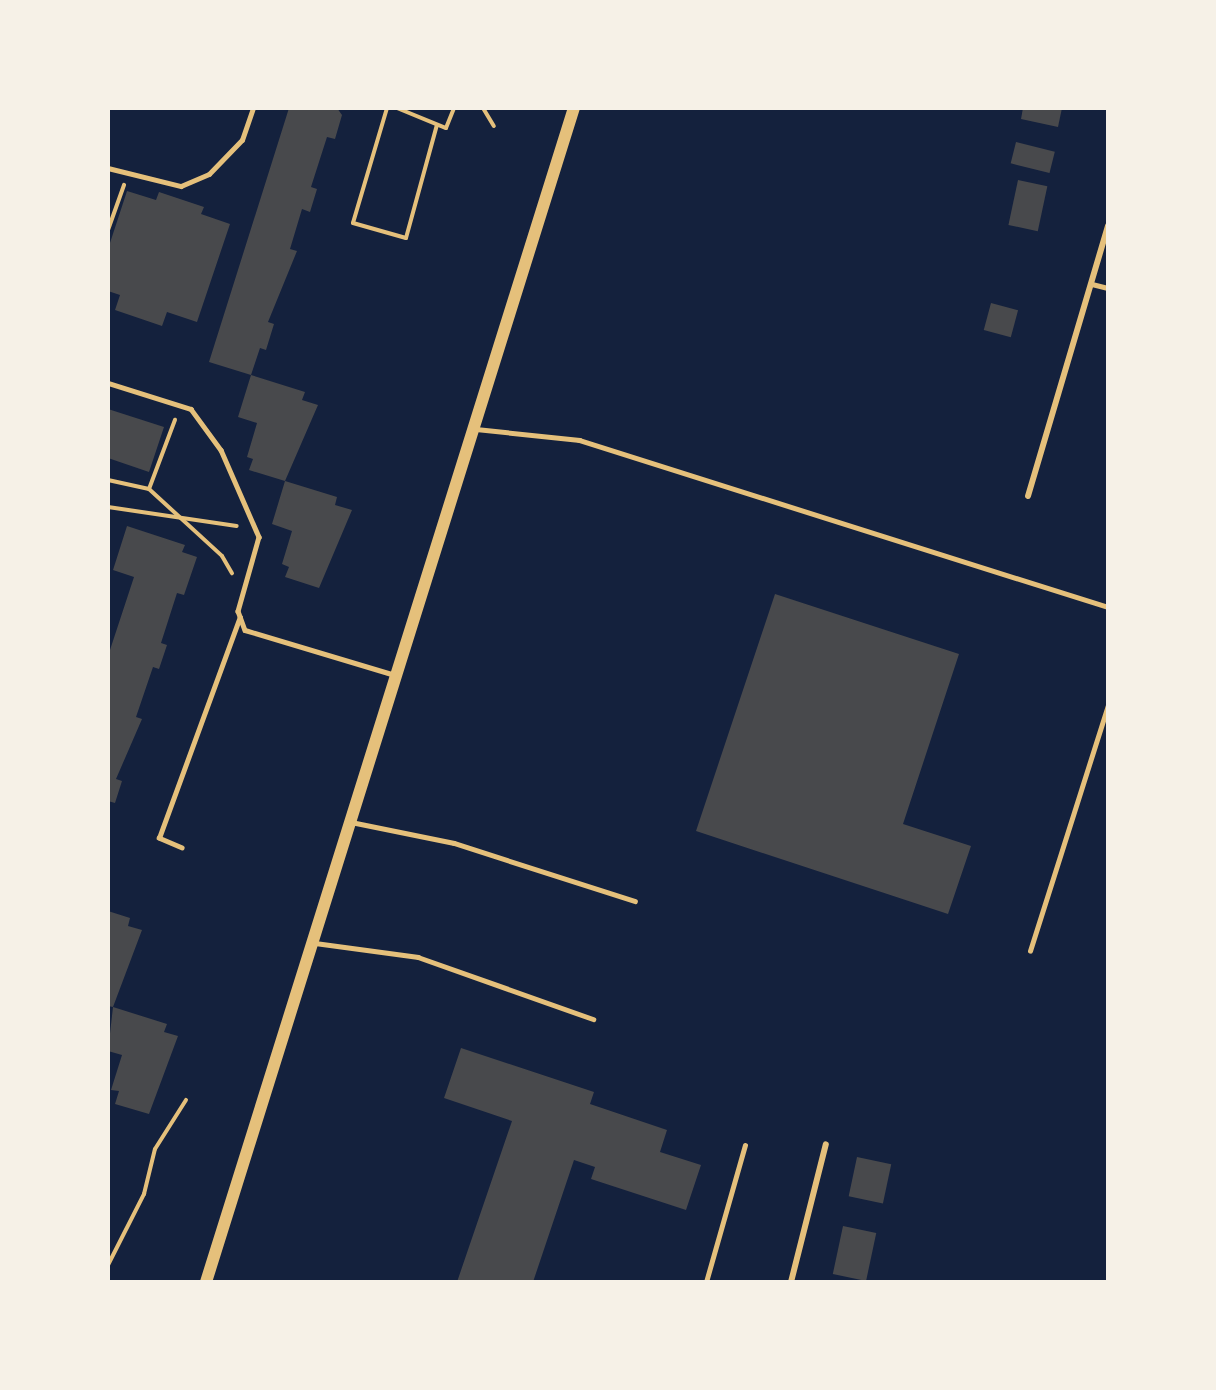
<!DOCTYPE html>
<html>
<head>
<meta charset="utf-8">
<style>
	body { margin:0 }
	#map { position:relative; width:1216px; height:1390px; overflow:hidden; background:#14213d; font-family:"Exo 2",sans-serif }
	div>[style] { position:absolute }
	.building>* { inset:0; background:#48494c; transform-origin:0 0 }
	.path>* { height:4px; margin:-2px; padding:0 2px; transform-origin:2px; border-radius:2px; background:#e5c07b }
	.service>* { height:4.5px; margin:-2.25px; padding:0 2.25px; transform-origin:2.25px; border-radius:2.25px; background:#e5c07b }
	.minor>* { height:6px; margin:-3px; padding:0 3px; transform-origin:3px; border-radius:3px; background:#e5c07b }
	.secondary>* { height:12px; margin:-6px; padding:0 6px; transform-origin:6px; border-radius:6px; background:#e5c07b }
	span { translate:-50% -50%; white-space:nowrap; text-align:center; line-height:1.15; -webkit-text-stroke:6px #f6f1e7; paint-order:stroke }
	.frame { position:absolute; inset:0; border:110px solid #f6f1e7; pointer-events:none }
</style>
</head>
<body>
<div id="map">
	<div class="building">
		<div style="clip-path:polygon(289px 108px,337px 108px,342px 115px,335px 139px,327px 137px,311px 187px,317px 189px,310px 212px,302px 209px,290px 249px,297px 251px,268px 322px,274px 324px,266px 350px,260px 348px,251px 375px,209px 362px)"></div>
		<div style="clip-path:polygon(1023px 108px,1062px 108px,1058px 127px,1021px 119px)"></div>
		<div style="left:1016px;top:142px;width:40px;height:22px;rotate:14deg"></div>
		<div style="left:1018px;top:180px;width:30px;height:46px;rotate:12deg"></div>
		<div style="clip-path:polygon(127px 191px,156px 200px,159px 192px,204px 207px,201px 214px,230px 224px,197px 322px,167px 312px,162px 326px,115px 310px,120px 295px,108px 291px,108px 249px)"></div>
		<div style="left:991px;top:303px;width:28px;height:28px;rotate:15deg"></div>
		<div style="clip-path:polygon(251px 375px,305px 392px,302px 400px,318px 405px,285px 481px,249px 470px,253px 459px,247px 457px,257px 423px,238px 417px)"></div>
		<div style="clip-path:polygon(108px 409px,164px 427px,149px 472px,108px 458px)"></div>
		<div style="clip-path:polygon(285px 481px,337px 497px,335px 505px,352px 510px,319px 588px,285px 577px,289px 567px,282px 564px,292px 531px,272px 524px)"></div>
		<div style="clip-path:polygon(127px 526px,185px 545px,182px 552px,197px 557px,184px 595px,177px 593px,161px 643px,167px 645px,159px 669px,153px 667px,136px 717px,142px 719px,116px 779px,122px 781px,115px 803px,108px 801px,108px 656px,134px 577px,113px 570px)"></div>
		<div style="clip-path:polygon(775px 594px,959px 654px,903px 824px,971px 846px,948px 914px,696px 831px)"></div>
		<div style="clip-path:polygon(108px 911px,130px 918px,128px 926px,142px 930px,113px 1007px,108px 1006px)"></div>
		<div style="clip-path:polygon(113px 1007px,167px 1024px,164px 1032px,178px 1036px,149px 1114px,115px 1104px,119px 1091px,111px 1090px,122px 1055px,108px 1051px)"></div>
		<div style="clip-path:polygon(461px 1048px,594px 1092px,590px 1104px,667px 1130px,660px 1152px,701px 1165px,686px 1210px,591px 1179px,595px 1167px,574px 1160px,533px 1282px,457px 1282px,512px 1121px,444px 1098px)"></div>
		<div style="left:857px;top:1157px;width:35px;height:40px;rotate:12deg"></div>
		<div style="left:843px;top:1226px;width:34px;height:49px;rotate:12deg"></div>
	</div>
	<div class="path">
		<div style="left:387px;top:108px;width:120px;rotate:106.5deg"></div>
		<div style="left:353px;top:223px;width:55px;rotate:15.8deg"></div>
		<div style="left:406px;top:238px;width:117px;rotate:-74.7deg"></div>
		<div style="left:397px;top:108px;width:53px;rotate:22.2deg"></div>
		<div style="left:446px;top:128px;width:22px;rotate:-68deg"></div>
		<div style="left:483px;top:108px;width:21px;rotate:59deg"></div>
		<div style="left:108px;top:230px;width:48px;rotate:-70.4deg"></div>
		<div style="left:108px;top:480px;width:42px;rotate:12.4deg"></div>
		<div style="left:149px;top:489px;width:74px;rotate:-69.4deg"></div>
		<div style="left:149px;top:489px;width:99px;rotate:42.5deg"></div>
		<div style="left:222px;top:556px;width:20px;rotate:60deg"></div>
		<div style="left:108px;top:507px;width:130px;rotate:8.4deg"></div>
		<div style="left:108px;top:1265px;width:80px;rotate:-63.1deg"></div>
		<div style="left:144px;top:1194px;width:46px;rotate:-76.3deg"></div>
		<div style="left:155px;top:1149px;width:58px;rotate:-57.7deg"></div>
	</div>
	<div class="service">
		<div style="left:108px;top:168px;width:75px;rotate:13.9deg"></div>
		<div style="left:181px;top:186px;width:30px;rotate:-23deg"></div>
		<div style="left:209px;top:174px;width:47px;rotate:-45.9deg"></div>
		<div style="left:242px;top:140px;width:34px;rotate:-71deg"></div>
		<div style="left:1092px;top:284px;width:16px;rotate:14deg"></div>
		<div style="left:108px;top:383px;width:87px;rotate:17.4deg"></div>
		<div style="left:191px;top:409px;width:51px;rotate:53.8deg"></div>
		<div style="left:221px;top:450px;width:95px;rotate:66.4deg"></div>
		<div style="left:259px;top:537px;width:77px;rotate:105.8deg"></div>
		<div style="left:238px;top:611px;width:20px;rotate:70deg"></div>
		<div style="left:245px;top:630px;width:157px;rotate:16.7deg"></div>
		<div style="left:476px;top:429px;width:104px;rotate:6.1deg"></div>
		<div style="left:579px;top:440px;width:555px;rotate:17.52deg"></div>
		<div style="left:351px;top:822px;width:105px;rotate:11.5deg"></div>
		<div style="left:454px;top:843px;width:190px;rotate:17.8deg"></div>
		<div style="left:182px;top:848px;width:25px;rotate:-157deg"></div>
		<div style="left:159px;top:838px;width:235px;rotate:-69.9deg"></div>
		<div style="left:315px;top:943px;width:104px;rotate:7.7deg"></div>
		<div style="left:418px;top:957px;width:186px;rotate:19.5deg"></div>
		<div style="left:1030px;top:951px;width:258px;rotate:-72.4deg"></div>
		<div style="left:706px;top:1282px;width:142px;rotate:-74.1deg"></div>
	</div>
	<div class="minor">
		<div style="left:1028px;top:496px;width:282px;rotate:-73.5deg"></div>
		<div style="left:791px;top:1282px;width:142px;rotate:-75.8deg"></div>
	</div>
	<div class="secondary">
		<div style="left:206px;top:1282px;width:1230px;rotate:-72.6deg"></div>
	</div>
	<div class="frame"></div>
</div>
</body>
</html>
